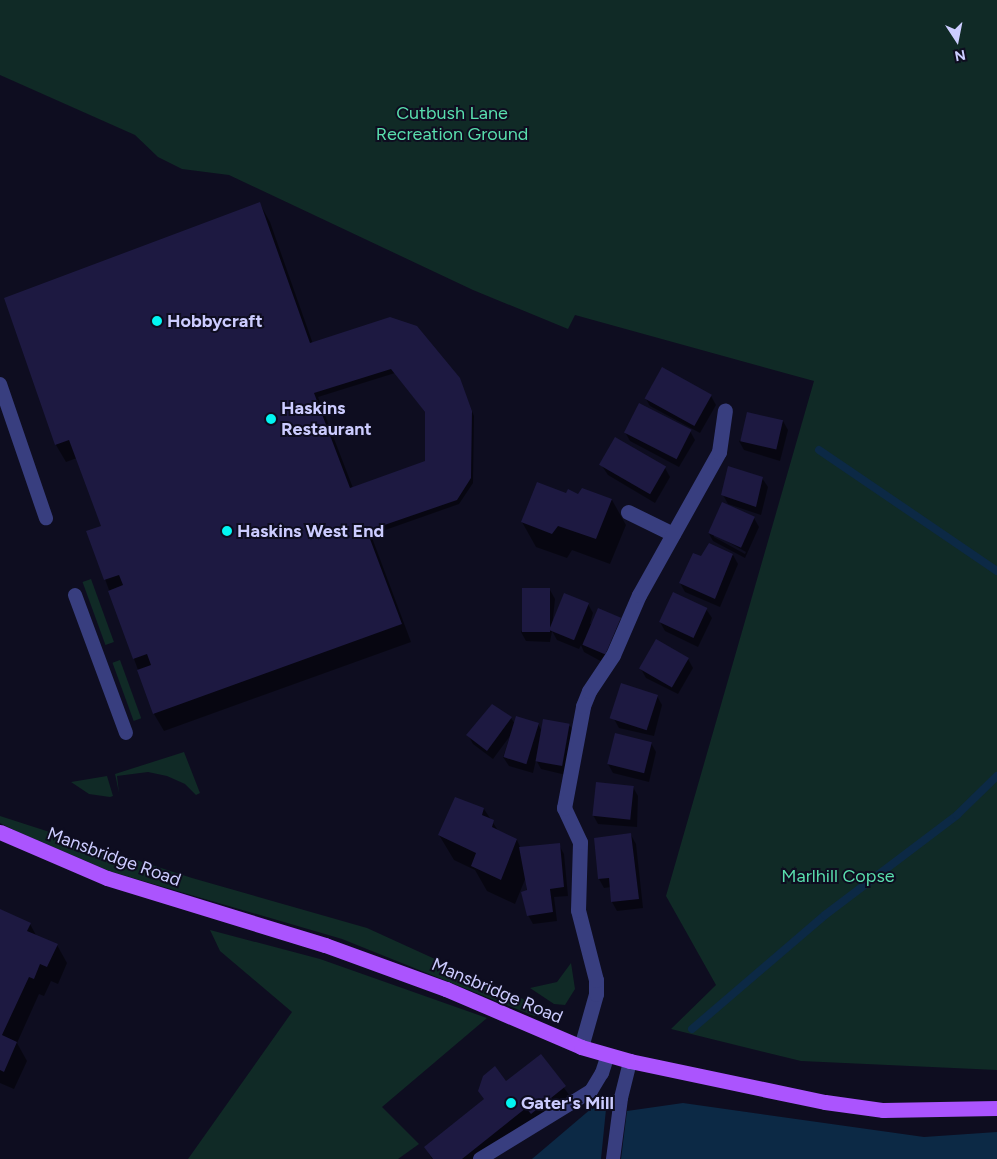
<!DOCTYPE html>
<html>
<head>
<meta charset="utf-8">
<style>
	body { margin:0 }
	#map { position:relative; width:997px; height:1159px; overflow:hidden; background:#0e0d20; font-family:Figtree,sans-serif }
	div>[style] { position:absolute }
	.green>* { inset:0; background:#102a26; transform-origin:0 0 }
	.water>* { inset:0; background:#0c2945 }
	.shadow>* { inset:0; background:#0007 }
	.stream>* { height:8px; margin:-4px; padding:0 4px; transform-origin:4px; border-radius:4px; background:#0c2945 }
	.building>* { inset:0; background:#1d1941; transform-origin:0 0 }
	.lane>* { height:14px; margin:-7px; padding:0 7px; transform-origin:7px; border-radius:7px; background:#383e7f }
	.street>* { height:15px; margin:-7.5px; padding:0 7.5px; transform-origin:7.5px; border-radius:7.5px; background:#383e7f }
	.primary>* { height:15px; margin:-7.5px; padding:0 7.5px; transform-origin:7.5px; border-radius:7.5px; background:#ab54fe }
	.dots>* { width:14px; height:14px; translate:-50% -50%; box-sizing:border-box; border:2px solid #0e0d20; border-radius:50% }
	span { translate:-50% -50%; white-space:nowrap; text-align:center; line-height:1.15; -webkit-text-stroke:4px #0e0d20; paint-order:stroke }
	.park-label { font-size:18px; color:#59dead }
	.poi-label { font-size:18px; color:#ccf; font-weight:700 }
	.left { translate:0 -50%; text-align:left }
	.street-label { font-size:18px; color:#ccf }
	.north { position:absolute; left:932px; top:15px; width:50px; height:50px; -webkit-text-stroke:4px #0e0d20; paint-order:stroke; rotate:169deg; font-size:14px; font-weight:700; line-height:20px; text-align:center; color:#ccf }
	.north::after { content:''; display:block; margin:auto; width:18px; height:22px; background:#ccf; clip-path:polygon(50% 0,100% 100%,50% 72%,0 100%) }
</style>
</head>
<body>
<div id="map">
	<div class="green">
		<div style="clip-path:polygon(0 0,997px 0,997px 1070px,801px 1061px,671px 1029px,716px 985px,666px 896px,814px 381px,575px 315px,568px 329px,473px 290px,229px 175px,182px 169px,158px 157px,135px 135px,0 75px)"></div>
		<div style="left:91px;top:579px;width:67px;height:9px;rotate:70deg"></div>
		<div style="left:120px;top:660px;width:62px;height:8px;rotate:70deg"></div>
		<div style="clip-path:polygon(184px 752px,200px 793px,196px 795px,185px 784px,167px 776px,148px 772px,117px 776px,119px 793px,115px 774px)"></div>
		<div style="clip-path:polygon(107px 776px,113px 796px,110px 797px,89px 794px,71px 782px)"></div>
		<div style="clip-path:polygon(0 816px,192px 878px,367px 928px,558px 1015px,534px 1016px,342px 939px,109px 871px,16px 831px,0 823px)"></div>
		<div style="clip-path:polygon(210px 930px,320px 959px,487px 1018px,382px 1107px,419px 1144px,398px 1159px,188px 1159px,292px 1012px,220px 951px)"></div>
		<div style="clip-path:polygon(571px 963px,575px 989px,565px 1005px,554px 1004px,530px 988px,557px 982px)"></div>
	</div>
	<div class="water">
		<div style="clip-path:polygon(683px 1103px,924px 1137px,997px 1132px,997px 1159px,621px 1159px,627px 1111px)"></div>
		<div style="clip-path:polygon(592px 1108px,606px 1109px,601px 1159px,532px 1159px)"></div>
	</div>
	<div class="shadow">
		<div style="clip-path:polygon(evenodd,260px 204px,270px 222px,313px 344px,459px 378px,474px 416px,473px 483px,459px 504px,371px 535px,411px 642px,164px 731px,154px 714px,105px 579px,102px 526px,77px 458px,66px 462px,56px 445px,6px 299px,260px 204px,395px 373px,426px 413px,426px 462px,353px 488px,318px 397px,395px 373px)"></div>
		<div style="clip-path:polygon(711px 396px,716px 405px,700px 433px,650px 406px,645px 397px)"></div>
		<div style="clip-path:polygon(783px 421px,788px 430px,780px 461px,744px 450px,739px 441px)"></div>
		<div style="clip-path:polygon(690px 431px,695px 440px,679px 467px,630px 441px,625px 432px)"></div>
		<div style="clip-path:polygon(602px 466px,665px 468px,670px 477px,655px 503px,608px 475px)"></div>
		<div style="clip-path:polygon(762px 478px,768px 487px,761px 515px,728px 504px,723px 495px)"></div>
		<div style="clip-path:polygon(567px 495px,612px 500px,626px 525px,610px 564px,572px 550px,567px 558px,536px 547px,522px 522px)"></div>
		<div style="clip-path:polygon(evenodd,754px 518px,759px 527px,745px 558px,713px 541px,708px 532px,754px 518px,714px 534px,746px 552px,745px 554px,714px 537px,714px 534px)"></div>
		<div style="clip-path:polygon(733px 555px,738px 564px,720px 607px,685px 592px,680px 583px,702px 558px)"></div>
		<div style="clip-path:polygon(550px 590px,555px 599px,552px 628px,588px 604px,593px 613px,590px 624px,620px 619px,625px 628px,606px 664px,584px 652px,581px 645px,579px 649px,557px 640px,552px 631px,550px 642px,526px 641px,521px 632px)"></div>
		<div style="clip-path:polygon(706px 609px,712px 618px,698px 647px,665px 631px,660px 622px)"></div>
		<div style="clip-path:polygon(688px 659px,693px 668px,678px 694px,646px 678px,641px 669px)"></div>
		<div style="clip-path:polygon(657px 696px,662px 705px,654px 736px,619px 728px,614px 719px)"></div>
		<div style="clip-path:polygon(511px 718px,515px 724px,538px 724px,542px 731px,570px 726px,575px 734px,566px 775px,541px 769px,536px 760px,533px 773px,509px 766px,503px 757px,510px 736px,493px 759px,473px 744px,468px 735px)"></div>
		<div style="clip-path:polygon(651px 743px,656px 752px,649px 782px,613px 773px,608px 764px)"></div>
		<div style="clip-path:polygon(633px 787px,638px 796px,637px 827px,598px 824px,593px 815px)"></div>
		<div style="clip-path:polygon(484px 809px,499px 832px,517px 840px,521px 849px,559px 845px,564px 854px,568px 896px,554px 897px,557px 921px,533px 924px,528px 915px,526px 877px,515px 904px,487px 891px,475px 870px,454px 860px,439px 835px)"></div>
		<div style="clip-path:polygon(631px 835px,636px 844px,643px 908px,617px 911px,612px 902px,611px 887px,604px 888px,599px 879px)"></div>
		<div style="clip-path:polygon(0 910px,30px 924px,37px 937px,57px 945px,67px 963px,58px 984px,51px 981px,44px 996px,39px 994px,17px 1043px,27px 1061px,14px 1089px,0 1083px)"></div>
		<div style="clip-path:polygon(540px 1056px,573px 1100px,486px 1159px,432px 1159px,425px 1147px)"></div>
	</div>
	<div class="stream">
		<div style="left:819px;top:450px;width:215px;rotate:34.2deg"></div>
		<div style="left:692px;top:1029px;width:175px;rotate:-40.6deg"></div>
		<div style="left:825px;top:915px;width:166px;rotate:-37.1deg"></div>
		<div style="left:957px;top:815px;width:56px;rotate:-44.3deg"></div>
	</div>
	<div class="building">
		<div style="clip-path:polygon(evenodd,260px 202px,310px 343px,390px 317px,417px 326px,460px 378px,472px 411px,471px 478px,457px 500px,367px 531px,402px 624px,153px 714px,137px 670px,151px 665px,147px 654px,133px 659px,108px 591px,123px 585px,119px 575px,104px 580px,86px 531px,101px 526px,69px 440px,55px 445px,4px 298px,260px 202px,391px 369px,425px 412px,425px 461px,350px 488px,314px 393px,391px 369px)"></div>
		<div style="left:662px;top:367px;width:57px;height:36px;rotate:29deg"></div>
		<div style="left:639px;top:403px;width:59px;height:33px;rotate:27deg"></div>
		<div style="left:747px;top:412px;width:37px;height:30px;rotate:13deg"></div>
		<div style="left:615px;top:437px;width:59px;height:32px;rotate:30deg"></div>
		<div style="clip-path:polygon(728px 466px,763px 477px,756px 507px,721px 495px)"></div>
		<div style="clip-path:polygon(537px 482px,566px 493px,568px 489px,578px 494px,582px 488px,612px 499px,596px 539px,558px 526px,552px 534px,521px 522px)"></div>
		<div style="left:722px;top:502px;width:36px;height:34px;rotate:24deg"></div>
		<div style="clip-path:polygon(709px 543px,733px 554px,715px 599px,679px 583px,693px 553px,701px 556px)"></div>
		<div style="left:522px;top:588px;width:28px;height:44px"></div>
		<div style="left:673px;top:592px;width:38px;height:33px;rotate:25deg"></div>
		<div style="left:564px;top:593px;width:27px;height:40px;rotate:22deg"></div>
		<div style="left:598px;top:608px;width:25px;height:40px;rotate:23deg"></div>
		<div style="left:656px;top:639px;width:38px;height:34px;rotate:30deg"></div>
		<div style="left:621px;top:683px;width:39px;height:37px;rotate:18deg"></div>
		<div style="clip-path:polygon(492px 704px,512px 717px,487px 751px,466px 735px)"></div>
		<div style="left:516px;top:716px;width:24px;height:43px;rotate:17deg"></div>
		<div style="left:543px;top:719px;width:27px;height:43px;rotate:10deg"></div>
		<div style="left:615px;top:733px;width:38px;height:32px;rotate:14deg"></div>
		<div style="left:596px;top:782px;width:38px;height:34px;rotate:6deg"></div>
		<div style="clip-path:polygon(455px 797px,484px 808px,482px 815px,494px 820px,492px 827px,517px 839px,501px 880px,471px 866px,476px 853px,438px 835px)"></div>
		<div style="clip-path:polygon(631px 833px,639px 899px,611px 902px,609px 878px,598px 879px,594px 838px)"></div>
		<div style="clip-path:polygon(560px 843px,564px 887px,550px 889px,553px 912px,527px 916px,521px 892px,527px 890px,519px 847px)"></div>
		<div style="clip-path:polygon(0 909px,31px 923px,27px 931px,58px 944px,47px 967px,40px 964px,34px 979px,29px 977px,2px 1035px,17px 1042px,4px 1072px,0 1070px)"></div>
		<div style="clip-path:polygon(541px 1054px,566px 1086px,531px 1114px,526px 1108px,462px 1159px,433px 1159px,424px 1147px,484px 1099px,478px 1091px,483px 1076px,495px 1066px,506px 1081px)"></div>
	</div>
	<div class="lane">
		<div style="left:0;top:384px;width:142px;rotate:71.1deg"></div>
		<div style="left:75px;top:595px;width:147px;rotate:69.7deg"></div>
		<div style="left:480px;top:1159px;width:130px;rotate:-31.5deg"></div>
		<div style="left:591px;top:1091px;width:21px;rotate:-59deg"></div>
		<div style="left:602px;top:1073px;width:19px;rotate:-72deg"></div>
		<div style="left:613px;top:1159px;width:62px;rotate:-82.5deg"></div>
		<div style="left:621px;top:1098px;width:38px;rotate:-76deg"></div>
	</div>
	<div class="street">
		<div style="left:628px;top:512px;width:50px;rotate:26.1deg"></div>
		<div style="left:581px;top:1047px;width:55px;rotate:-74.2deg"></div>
		<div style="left:596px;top:994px;width:14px;rotate:-90deg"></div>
		<div style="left:596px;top:980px;width:72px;rotate:-104.4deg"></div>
		<div style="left:578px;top:910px;width:68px;rotate:-88.3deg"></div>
		<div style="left:580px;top:842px;width:38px;rotate:-115deg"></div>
		<div style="left:564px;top:808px;width:104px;rotate:-79.4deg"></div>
		<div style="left:583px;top:706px;width:16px;rotate:-68deg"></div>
		<div style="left:589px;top:691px;width:43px;rotate:-56.3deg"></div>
		<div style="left:613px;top:655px;width:65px;rotate:-66.6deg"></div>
		<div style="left:639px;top:595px;width:164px;rotate:-60.8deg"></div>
		<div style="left:719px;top:452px;width:42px;rotate:-81.9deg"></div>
	</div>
	<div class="primary">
		<div style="left:0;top:832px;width:116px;rotate:23.3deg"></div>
		<div style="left:107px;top:878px;width:228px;rotate:17.1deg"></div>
		<div style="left:325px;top:945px;width:129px;rotate:20deg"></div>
		<div style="left:446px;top:989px;width:147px;rotate:23.2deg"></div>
		<div style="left:581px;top:1047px;width:51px;rotate:15.9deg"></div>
		<div style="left:630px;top:1061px;width:199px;rotate:11.9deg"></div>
		<div style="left:825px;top:1102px;width:59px;rotate:7.9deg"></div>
		<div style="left:883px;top:1110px;width:114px;rotate:-1deg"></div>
	</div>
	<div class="dots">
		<div style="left:157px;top:321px;background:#02f5f2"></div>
		<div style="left:271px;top:419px;background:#02f5f2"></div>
		<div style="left:227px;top:531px;background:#02f5f2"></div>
		<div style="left:511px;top:1103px;background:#02f5f2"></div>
	</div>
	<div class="park-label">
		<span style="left:452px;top:124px">Cutbush Lane<br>Recreation Ground</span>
		<span style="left:838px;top:876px">Marlhill Copse</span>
	</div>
	<div class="poi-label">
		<span class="left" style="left:167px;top:321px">Hobbycraft</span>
		<span class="left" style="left:281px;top:419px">Haskins<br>Restaurant</span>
		<span class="left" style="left:237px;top:531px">Haskins West End</span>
		<span class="left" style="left:521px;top:1103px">Gater's Mill</span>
	</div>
	<div class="street-label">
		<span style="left:114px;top:857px;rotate:20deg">Mansbridge Road</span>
		<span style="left:497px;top:991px;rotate:23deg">Mansbridge Road</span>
	</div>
	<div class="north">N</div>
</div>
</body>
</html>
